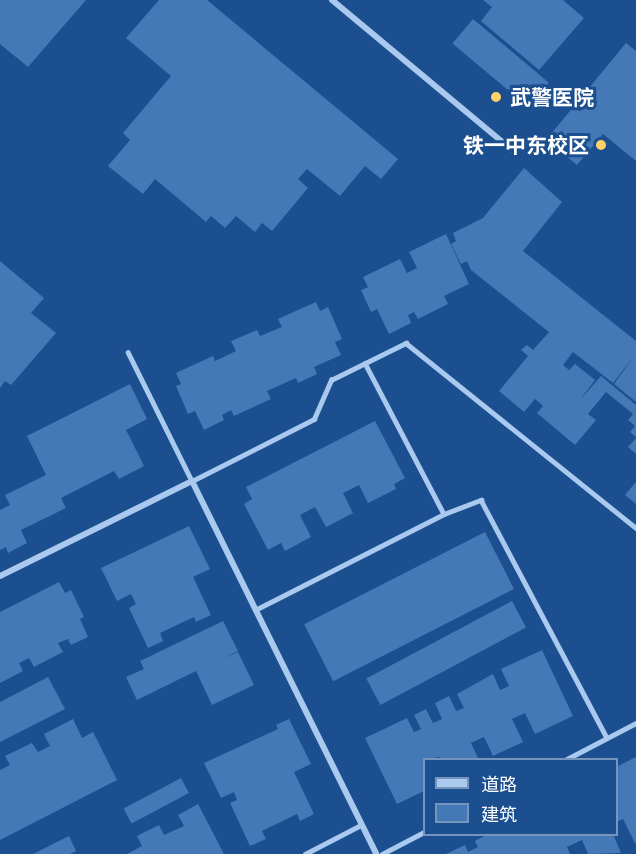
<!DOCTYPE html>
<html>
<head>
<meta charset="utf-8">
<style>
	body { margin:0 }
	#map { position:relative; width:636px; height:854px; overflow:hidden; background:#1b4f8f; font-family:"Exo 2","Noto Sans SC",sans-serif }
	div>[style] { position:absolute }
	.building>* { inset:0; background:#4478b7; transform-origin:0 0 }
	.service>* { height:4.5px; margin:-2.25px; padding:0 2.25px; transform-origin:2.25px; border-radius:2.25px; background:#a9c9ee }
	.minor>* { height:6px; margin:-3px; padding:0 3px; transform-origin:3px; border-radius:3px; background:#a9c9ee }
	.dots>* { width:16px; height:16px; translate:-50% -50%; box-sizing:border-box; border:3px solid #1b4f8f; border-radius:50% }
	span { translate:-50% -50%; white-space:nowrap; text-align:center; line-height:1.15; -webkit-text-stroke:6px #1b4f8f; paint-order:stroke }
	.poi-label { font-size:21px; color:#fff; font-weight:700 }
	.left { translate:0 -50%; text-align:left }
	.right { translate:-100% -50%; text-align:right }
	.legend { position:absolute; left:423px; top:758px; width:195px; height:78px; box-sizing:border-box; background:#1b4f8f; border:2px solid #7695bc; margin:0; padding:8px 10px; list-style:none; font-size:18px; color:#fff }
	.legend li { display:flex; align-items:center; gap:12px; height:30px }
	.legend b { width:30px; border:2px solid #7695bc }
</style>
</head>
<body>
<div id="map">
	<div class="building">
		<div style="clip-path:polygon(0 0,86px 0,28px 67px,0 44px)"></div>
		<div style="clip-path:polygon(159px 0,207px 0,398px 159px,381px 179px,365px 166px,340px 196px,307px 169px,298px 179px,308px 188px,272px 231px,262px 223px,255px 232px,236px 216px,225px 228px,211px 216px,206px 222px,155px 179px,143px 194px,108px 166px,130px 140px,123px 133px,171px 76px,126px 38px)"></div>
		<div style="clip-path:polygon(483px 0,563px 0,584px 18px,539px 70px,481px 21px,492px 7px)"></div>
		<div style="left:473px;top:19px;width:99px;height:32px;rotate:40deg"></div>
		<div style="clip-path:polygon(626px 43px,636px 51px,636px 161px,603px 134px,577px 165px,546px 140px)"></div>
		<div style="clip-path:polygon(524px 168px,562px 202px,523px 251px,636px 341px,636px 402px,614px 384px,635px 355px,613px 383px,573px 352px,563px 365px,569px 370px,575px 364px,595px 380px,580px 400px,601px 376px,636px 405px,636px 437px,630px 432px,635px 426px,628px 420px,633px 414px,606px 392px,588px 414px,596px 420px,575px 445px,537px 413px,543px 406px,535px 399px,524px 412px,499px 391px,528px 356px,521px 350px,527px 345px,533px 350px,549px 332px,471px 270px,467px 261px,461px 264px,451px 244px,456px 241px,453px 233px,483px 218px)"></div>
		<div style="clip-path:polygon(446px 234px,469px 284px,444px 296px,448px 304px,418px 319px,414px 312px,408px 315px,411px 323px,389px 334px,377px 309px,371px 312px,361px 290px,368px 287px,363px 277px,400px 259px,407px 273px,417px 268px,409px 252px)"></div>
		<div style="clip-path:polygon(0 261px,44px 298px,31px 313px,56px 333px,11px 385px,5px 381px,0 388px)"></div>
		<div style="clip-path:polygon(316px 302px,320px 311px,328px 307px,342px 339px,335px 342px,341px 355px,314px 367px,317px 374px,298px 383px,296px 378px,267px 391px,271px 399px,234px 416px,231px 410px,222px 415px,224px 420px,204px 430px,195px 411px,188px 414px,176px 386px,181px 384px,176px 373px,213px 356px,215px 361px,236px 351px,231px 341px,257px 330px,260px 336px,282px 327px,278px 319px)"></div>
		<div style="clip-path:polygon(130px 384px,147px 419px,126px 430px,144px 466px,119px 479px,114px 471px,61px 498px,66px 508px,21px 530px,27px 543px,8px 553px,6px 547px,0 550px,0 510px,10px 505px,5px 495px,46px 475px,27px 436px)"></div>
		<div style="clip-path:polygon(375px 421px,405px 478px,394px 484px,396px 489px,368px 503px,359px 485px,343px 493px,353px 513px,326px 527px,315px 507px,300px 515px,311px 537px,285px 551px,281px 543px,268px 550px,244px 504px,252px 499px,246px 487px)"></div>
		<div style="clip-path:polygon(636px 438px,636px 454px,628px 447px)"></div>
		<div style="clip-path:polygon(636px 482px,636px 504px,625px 495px)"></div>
		<div style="clip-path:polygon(189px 526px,210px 569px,193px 577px,211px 615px,196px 622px,194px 617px,160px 633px,163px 641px,148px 648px,129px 608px,136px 604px,131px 594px,117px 601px,101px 568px)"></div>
		<div style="left:485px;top:532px;width:64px;height:203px;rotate:63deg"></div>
		<div style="clip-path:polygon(59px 582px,65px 593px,71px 590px,84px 617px,80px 619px,88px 637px,71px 645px,68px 639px,58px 643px,63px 652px,34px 667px,29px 658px,19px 663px,23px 671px,0 683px,0 612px)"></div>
		<div style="left:512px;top:601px;width:30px;height:165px;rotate:62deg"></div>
		<div style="clip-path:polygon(223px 621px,238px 651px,223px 658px,238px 652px,254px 685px,212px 705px,196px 671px,137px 700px,126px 677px,144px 669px,140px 661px)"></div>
		<div style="clip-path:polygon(542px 650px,573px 716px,535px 734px,525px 713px,512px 719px,523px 742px,493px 756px,484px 737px,471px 743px,479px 760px,441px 760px,439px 757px,424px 760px,424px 791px,397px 804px,365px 738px,407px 718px,414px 732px,421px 729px,414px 715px,426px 709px,433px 723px,442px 719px,435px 703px,449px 696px,456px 711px,464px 708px,457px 694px,493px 674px,500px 690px,509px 686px,501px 669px)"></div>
		<div style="clip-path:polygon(48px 677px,65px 709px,0 742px,0 702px)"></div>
		<div style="clip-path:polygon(73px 719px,82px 738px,93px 732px,117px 780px,0 840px,0 770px,10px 765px,5px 756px,32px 743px,38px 752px,50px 746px,44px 734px)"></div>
		<div style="clip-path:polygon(289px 719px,311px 764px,294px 772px,314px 814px,300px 821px,297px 814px,262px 831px,266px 839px,250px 846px,230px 803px,237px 800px,234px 792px,221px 798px,204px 763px,278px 729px,276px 725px)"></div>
		<div style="clip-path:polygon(636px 757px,636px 845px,623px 819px,616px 822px,616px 767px)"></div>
		<div style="left:181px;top:778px;width:17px;height:65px;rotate:62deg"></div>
		<div style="clip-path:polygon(198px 804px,224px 854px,127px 854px,142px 846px,137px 836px,159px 825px,164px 835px,184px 826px,178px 815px)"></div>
		<div style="clip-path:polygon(488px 834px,613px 834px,621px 853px,588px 854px,582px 840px,567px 847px,570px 854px,446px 854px,465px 845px,468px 852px,478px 847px,475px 841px)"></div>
		<div style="clip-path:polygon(69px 836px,76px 851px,70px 854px,33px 854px)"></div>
	</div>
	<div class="service">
		<div style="left:128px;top:352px;width:144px;rotate:63.6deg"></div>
		<div style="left:192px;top:481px;width:137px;rotate:-26.9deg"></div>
		<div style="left:314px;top:419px;width:43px;rotate:-66.4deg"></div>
		<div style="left:331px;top:380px;width:84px;rotate:-26.3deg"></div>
		<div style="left:406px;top:343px;width:295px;rotate:38.8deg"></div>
		<div style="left:365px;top:363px;width:170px;rotate:62.4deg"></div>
		<div style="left:255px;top:610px;width:212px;rotate:-26.9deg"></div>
		<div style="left:444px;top:514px;width:40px;rotate:-21deg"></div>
		<div style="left:481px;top:500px;width:269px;rotate:62.1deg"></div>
		<div style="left:565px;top:760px;width:80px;rotate:-27.5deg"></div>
		<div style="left:305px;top:854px;width:63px;rotate:-27.4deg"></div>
		<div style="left:382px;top:854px;width:47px;rotate:-27.6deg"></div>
	</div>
	<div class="minor">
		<div style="left:332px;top:0;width:234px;rotate:39.8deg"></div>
		<div style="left:0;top:576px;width:214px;rotate:-26.3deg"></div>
		<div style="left:192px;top:481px;width:416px;rotate:63.7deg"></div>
	</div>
	<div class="dots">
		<div style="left:496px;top:97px;background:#ffd166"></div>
		<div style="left:601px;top:145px;background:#ffd166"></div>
	</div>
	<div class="poi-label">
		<span class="left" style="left:510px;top:97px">武警医院</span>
		<span class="right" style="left:589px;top:145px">铁一中东校区</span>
	</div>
	<ul class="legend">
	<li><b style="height:8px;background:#a9c9ee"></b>道路</li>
	<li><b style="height:16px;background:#4478b7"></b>建筑</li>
	</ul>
</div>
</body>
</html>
